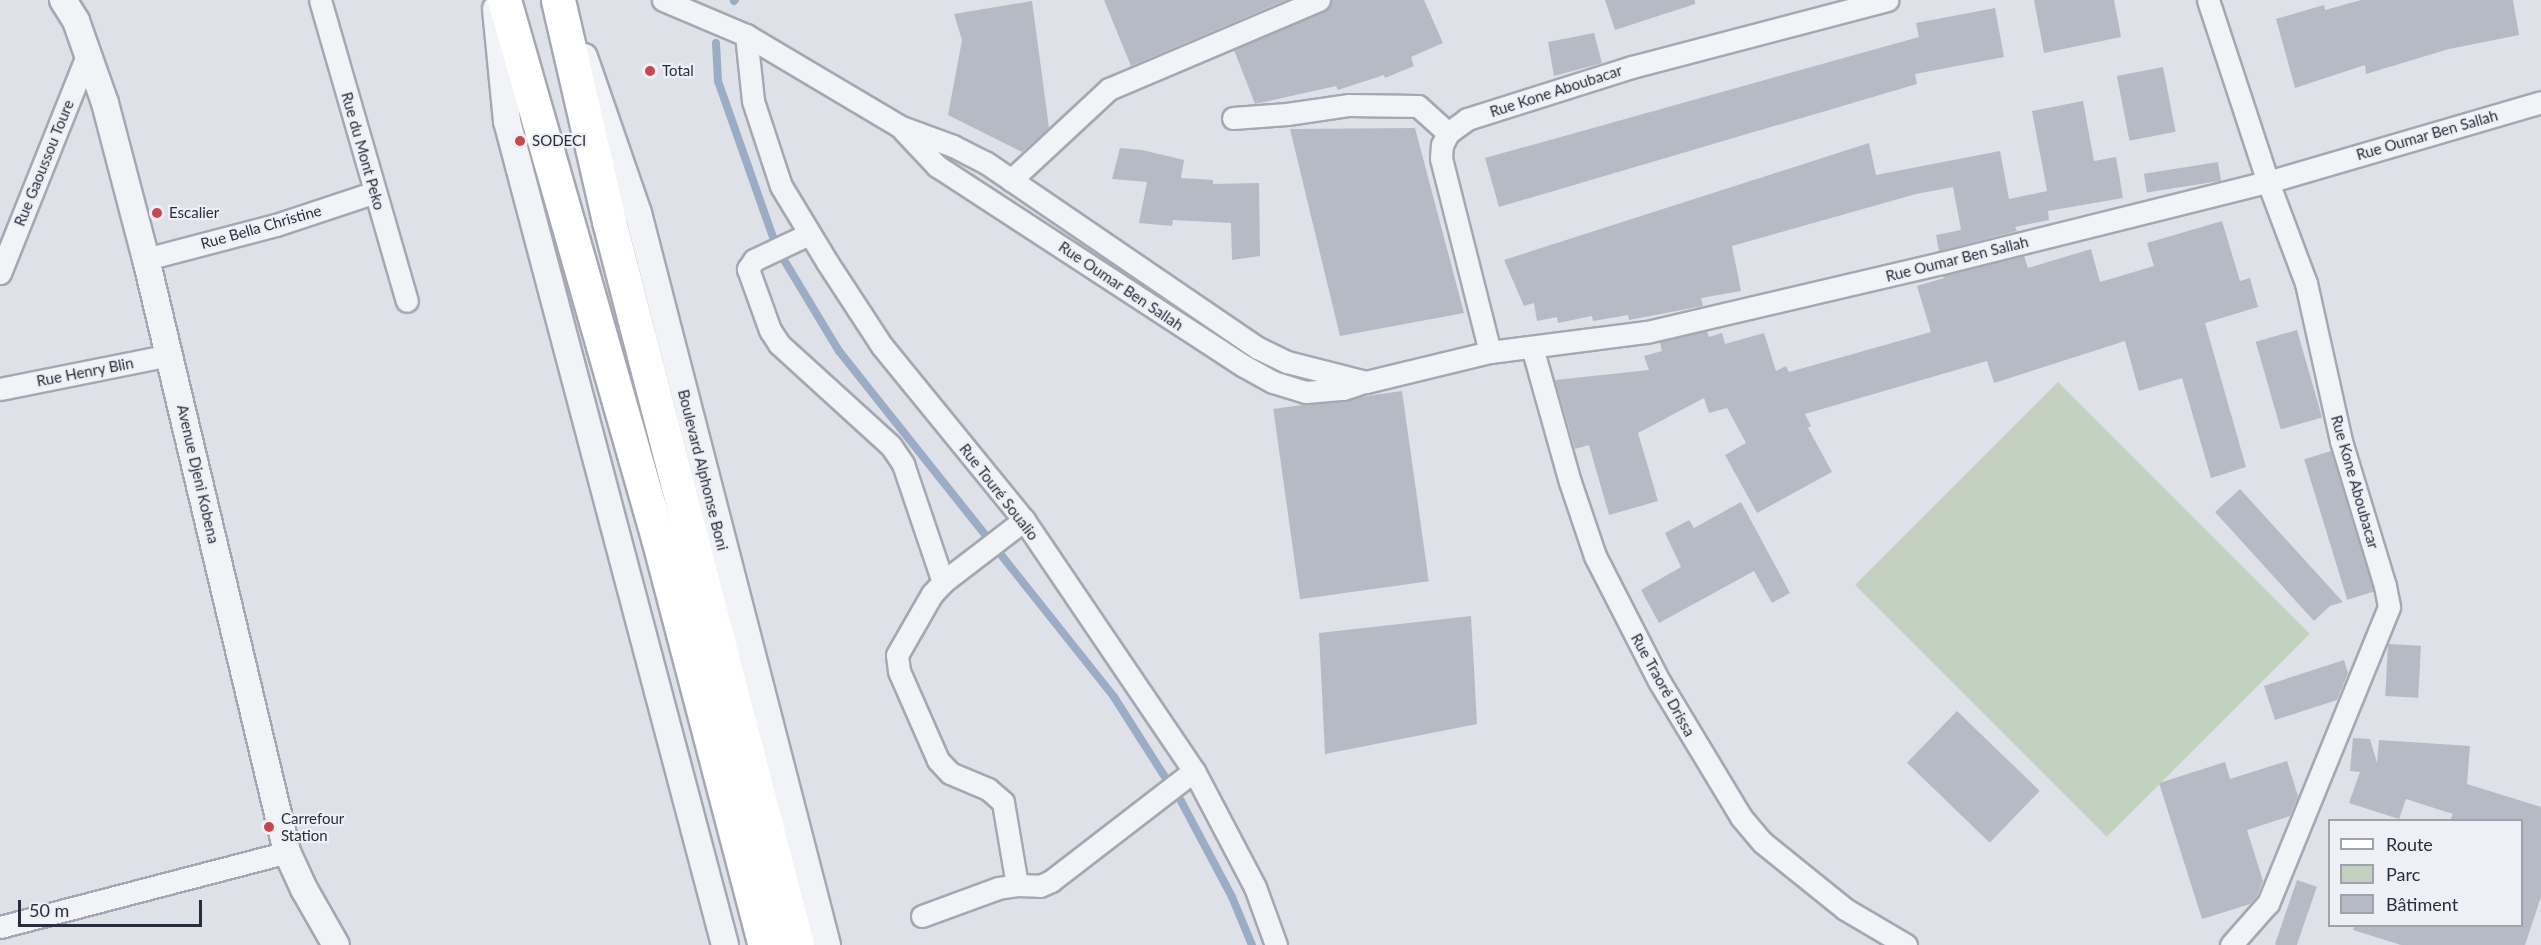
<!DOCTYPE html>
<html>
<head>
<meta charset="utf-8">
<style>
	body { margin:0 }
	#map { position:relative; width:2541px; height:945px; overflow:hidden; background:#dfe1e8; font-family:Lato,sans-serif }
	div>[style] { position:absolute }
	.green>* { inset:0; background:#c3d1c0; transform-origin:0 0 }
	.stream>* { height:8px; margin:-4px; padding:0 4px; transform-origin:4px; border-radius:4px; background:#9bacc6 }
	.building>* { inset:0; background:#b6bac4; transform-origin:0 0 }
	.roads { filter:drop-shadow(2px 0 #a5a8b2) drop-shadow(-2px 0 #a5a8b2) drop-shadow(0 2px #a5a8b2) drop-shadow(0 -2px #a5a8b2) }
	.minor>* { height:21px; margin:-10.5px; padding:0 10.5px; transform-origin:10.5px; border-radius:10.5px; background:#f1f3f6 }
	.tertiary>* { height:26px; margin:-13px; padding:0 13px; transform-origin:13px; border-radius:13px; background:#f1f3f6 }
	.primary>* { height:33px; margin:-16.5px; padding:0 16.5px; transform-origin:16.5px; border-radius:16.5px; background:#fff }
	.dots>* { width:16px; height:16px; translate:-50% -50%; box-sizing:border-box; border:3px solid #eef0f5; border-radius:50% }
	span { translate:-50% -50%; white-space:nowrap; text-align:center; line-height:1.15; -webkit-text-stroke:4.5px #eef0f5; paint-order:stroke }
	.poi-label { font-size:15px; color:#292e3e }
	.left { translate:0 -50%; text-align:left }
	.street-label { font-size:15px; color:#292e3e }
	.legend { position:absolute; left:2328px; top:819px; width:195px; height:108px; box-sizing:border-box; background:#eef0f5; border:2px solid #9fa2ac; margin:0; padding:8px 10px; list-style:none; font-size:18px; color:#292e3e }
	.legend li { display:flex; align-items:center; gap:12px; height:30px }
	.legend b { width:30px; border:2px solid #9fa2ac }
	.scale { position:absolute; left:18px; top:900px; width:184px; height:27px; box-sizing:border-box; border:3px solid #292e3e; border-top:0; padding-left:8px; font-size:18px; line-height:21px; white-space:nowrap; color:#292e3e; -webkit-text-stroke:4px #eef0f5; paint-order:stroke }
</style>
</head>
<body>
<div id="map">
	<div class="green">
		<div style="left:2058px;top:382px;width:356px;height:287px;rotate:45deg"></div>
	</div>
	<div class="stream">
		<div style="left:734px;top:1px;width:1px;rotate:-45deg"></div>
		<div style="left:716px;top:43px;width:38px;rotate:87deg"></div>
		<div style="left:718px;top:81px;width:169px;rotate:70.6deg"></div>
		<div style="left:781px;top:255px;width:112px;rotate:58.9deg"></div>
		<div style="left:839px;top:351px;width:239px;rotate:51.5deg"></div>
		<div style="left:1002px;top:556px;width:180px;rotate:51.5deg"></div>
		<div style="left:1114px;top:697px;width:95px;rotate:57.5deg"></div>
		<div style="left:1181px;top:801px;width:109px;rotate:62deg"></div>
		<div style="left:1232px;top:897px;width:52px;rotate:67.4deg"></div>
	</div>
	<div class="building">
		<div style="clip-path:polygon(1104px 0,1286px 0,1131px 66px)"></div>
		<div style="clip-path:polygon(1332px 0,1424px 0,1443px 43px,1411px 57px,1414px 66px,1385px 78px,1384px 75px,1338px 90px,1336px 86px,1255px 104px,1234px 50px,1324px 12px,1329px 7px)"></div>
		<div style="clip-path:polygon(1605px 0,1695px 0,1695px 4px,1615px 30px)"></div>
		<div style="clip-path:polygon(2034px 0,2114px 0,2121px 37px,2044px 53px)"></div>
		<div style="clip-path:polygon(2361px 0,2513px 0,2519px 35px,2449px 49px,2366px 74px,2365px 65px,2295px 88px,2276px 19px,2324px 5px,2325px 10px)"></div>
		<div style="clip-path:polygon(1032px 1px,1049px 128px,1022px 152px,948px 115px,962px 40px,954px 14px)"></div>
		<div style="clip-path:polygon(1995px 8px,2004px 57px,1915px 74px,1917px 84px,1499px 207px,1485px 158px,1919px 37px,1916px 23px)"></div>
		<div style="clip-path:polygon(1594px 33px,1602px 63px,1554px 76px,1548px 42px)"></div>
		<div style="left:2163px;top:67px;width:66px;height:47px;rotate:79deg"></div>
		<div style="clip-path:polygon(2083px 101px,2094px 161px,2116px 157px,2123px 198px,2048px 211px,2049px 220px,2015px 227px,2017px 231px,1939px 251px,1936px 235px,1961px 230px,1953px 187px,1916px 194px,1732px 246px,1741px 291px,1701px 298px,1703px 306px,1629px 320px,1628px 315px,1593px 321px,1592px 316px,1558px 323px,1557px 317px,1537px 321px,1534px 303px,1524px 306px,1504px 260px,1869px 143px,1876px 175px,2000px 151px,2009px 199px,2047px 191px,2032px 111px)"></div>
		<div style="clip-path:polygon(1415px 128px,1464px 313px,1340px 336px,1290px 129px)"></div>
		<div style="clip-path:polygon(1120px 148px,1142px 150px,1184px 160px,1181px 178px,1213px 180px,1213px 184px,1259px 183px,1260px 256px,1232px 260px,1231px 223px,1173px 220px,1172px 226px,1139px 223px,1147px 182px,1112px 179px)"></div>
		<div style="left:2218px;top:162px;width:19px;height:75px;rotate:81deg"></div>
		<div style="clip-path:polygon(2222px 221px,2240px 281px,2250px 278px,2258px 307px,2205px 323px,2246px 467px,2211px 478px,2182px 378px,2139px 391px,2125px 341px,1994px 383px,1987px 361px,1805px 414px,1811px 426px,1808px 428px,1832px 472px,1757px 513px,1725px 455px,1746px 443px,1727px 408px,1709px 413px,1704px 398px,1638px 433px,1658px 501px,1609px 515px,1589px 445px,1575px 449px,1555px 380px,1649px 370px,1644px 356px,1662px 351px,1660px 342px,1707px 331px,1709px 337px,1722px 333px,1725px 344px,1764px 333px,1776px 371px,1786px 366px,1789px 372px,1931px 332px,1917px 286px,1944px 278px,1943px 276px,2024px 256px,2028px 268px,2091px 249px,2100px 282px,2154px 266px,2147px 243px)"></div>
		<div style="left:2297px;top:330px;width:91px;height:43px;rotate:74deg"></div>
		<div style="left:1402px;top:391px;width:192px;height:130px;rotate:82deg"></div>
		<div style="left:2331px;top:451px;width:147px;height:28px;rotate:73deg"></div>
		<div style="clip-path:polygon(2240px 489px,2343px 602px,2330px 606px,2314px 621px,2215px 512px)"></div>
		<div style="clip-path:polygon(1741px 502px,1790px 593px,1772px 603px,1754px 571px,1659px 623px,1641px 590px,1681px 567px,1665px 533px,1689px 520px,1694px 528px)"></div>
		<div style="clip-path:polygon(1471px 616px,1477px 724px,1325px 754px,1319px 633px)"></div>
		<div style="left:2388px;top:644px;width:33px;height:52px;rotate:3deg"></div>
		<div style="clip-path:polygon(2344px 660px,2348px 673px,2337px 700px,2275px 720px,2264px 686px)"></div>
		<div style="left:1957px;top:711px;width:115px;height:72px;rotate:44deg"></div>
		<div style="clip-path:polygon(2353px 738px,2370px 739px,2377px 763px,2379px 740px,2470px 746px,2467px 784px,2541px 807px,2541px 897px,2525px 945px,2401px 945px,2353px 930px,2354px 926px,2522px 926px,2522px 820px,2450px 820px,2453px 814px,2406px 799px,2399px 819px,2349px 803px,2360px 772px,2350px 771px)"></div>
		<div style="clip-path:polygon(2287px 761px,2298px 796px,2290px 816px,2247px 830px,2263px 881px,2257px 896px,2250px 904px,2202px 919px,2159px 783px,2225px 762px,2230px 779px)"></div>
		<div style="left:2297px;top:880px;width:21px;height:68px;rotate:19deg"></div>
	</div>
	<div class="roads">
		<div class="minor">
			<div style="left:320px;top:0;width:313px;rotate:73.9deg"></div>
			<div style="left:663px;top:0;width:90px;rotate:22.9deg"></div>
			<div style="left:746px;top:35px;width:178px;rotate:30.7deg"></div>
			<div style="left:899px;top:126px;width:58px;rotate:20.3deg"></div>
			<div style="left:953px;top:146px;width:36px;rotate:27deg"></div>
			<div style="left:985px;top:162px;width:330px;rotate:34.3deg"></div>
			<div style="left:1258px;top:348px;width:32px;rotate:26deg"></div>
			<div style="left:1287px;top:362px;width:81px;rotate:14.2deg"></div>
			<div style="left:1366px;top:382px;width:128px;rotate:-13.6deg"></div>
			<div style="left:1490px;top:352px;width:158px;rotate:-7.3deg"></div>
			<div style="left:1647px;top:332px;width:303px;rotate:-13.2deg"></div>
			<div style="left:1942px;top:263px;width:336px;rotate:-14deg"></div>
			<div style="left:2268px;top:182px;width:284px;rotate:-16.3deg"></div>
			<div style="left:2208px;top:0;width:192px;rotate:71.8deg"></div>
			<div style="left:2268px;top:182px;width:108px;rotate:69.4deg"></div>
			<div style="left:2306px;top:283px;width:162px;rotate:77.5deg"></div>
			<div style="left:2341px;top:441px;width:152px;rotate:73.1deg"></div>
			<div style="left:2385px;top:586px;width:21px;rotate:79deg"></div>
			<div style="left:2389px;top:607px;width:320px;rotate:112.2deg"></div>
			<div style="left:2268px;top:903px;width:56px;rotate:131.4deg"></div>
			<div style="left:746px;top:35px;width:66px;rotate:83.9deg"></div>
			<div style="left:753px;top:101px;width:89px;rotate:71.8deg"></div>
			<div style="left:781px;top:186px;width:89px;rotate:58.8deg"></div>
			<div style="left:827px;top:262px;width:100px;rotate:56.8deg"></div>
			<div style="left:882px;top:346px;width:225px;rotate:50.8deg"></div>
			<div style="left:1024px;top:520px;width:303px;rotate:55.9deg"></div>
			<div style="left:1194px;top:771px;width:131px;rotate:62.3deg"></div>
			<div style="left:1255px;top:887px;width:62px;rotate:70.1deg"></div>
			<div style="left:1233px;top:118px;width:54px;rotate:-4.2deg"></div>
			<div style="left:1287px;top:114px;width:63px;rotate:-8.3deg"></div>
			<div style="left:1349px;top:105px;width:69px;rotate:0.8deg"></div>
			<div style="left:1418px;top:106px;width:40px;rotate:42deg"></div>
			<div style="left:903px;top:130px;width:50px;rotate:46.6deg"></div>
			<div style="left:937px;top:166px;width:366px;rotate:33.1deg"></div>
			<div style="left:1244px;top:366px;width:33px;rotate:29deg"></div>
			<div style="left:1273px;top:382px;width:34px;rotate:17deg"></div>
			<div style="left:1306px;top:392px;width:37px;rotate:-5deg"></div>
			<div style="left:1343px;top:389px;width:19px;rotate:-18deg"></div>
			<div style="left:1011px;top:180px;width:134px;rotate:-42.9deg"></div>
			<div style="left:1109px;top:89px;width:228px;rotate:-23deg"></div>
			<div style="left:809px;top:234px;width:61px;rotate:154.7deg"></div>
			<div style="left:754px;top:260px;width:11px;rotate:124deg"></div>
			<div style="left:748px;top:269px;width:65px;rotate:70.2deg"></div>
			<div style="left:770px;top:330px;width:17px;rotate:57deg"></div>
			<div style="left:779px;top:344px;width:151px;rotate:42.3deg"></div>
			<div style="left:891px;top:446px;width:22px;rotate:56deg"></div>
			<div style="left:903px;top:464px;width:125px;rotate:71.3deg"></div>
			<div style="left:146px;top:259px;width:134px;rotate:-14.7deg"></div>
			<div style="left:276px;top:225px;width:104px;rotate:-18.4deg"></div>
			<div style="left:0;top:273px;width:237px;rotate:-68.2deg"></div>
			<div style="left:1532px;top:347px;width:140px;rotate:74.3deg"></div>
			<div style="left:1570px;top:482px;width:78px;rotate:71.3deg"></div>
			<div style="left:1595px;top:556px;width:140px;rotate:62.9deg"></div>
			<div style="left:1659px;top:681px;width:159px;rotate:58.9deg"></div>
			<div style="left:1741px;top:817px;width:33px;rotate:50deg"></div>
			<div style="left:1762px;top:842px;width:107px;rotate:38.9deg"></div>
			<div style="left:1845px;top:909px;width:71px;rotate:30.5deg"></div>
			<div style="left:1490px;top:352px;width:200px;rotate:-104.2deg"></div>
			<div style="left:1441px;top:158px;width:13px;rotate:-86deg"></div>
			<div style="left:1442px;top:145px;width:13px;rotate:-63deg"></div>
			<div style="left:1448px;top:133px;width:24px;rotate:-36deg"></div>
			<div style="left:1467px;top:119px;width:173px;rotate:-17.5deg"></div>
			<div style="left:1632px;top:67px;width:264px;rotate:-14.7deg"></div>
			<div style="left:0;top:389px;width:173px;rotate:-11.3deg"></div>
			<div style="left:1017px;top:885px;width:84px;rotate:-99.6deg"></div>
			<div style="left:1003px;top:802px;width:20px;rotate:-139deg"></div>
			<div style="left:988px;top:789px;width:41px;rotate:-157.2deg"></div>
			<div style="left:950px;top:773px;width:18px;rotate:-133deg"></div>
			<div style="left:938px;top:760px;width:97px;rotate:-113.7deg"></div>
			<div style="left:899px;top:671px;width:16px;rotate:-97deg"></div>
			<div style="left:897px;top:655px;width:70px;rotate:-60.2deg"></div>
			<div style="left:932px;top:594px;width:16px;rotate:-47deg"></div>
			<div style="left:943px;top:582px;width:102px;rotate:-37.4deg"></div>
			<div style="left:922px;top:916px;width:81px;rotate:-20.2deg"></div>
			<div style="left:998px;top:888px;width:19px;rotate:-9deg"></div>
			<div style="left:1017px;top:885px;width:23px;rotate:2deg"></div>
			<div style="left:1040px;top:886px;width:12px;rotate:-24deg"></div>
			<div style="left:1051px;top:881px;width:180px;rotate:-37.6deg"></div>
			<div style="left:0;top:927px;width:297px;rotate:-14.6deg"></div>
		</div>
		<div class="tertiary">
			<div style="left:63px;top:0;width:25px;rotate:58deg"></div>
			<div style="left:76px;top:21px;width:87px;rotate:70.5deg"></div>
			<div style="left:105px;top:103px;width:161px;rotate:75.3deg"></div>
			<div style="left:146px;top:259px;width:610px;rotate:76.62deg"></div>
			<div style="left:287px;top:852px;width:41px;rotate:65.3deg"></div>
			<div style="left:304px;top:889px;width:64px;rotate:60.3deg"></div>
			<div style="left:496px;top:9px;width:113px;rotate:84.4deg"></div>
			<div style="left:507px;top:121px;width:852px;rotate:75.18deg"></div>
			<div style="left:584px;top:57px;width:165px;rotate:70.9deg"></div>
			<div style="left:638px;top:213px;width:756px;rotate:75.52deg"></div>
		</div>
		<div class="primary">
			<div style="left:504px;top:0;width:560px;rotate:74.03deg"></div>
			<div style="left:658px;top:538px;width:421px;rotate:75.3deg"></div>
			<div style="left:558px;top:0;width:227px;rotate:77deg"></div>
			<div style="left:609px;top:221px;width:748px;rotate:75.44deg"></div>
		</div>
	</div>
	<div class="dots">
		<div style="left:650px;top:71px;background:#c8484f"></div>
		<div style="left:520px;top:141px;background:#c8484f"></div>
		<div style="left:157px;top:213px;background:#c8484f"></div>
		<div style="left:269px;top:827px;background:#c8484f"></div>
	</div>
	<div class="poi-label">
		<span class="left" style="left:662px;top:71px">Total</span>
		<span class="left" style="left:532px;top:141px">SODECI</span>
		<span class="left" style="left:169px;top:213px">Escalier</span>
		<span class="left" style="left:281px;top:827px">Carrefour<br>Station</span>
	</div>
	<div class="street-label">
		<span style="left:1556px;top:91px;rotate:-18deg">Rue Kone Aboubacar</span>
		<span style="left:2427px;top:135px;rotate:-16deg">Rue Oumar Ben Sallah</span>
		<span style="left:363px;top:151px;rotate:74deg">Rue du Mont Peko</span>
		<span style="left:44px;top:163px;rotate:-68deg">Rue Gaoussou Toure</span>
		<span style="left:261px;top:227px;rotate:-16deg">Rue Bella Christine</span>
		<span style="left:1957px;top:259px;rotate:-14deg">Rue Oumar Ben Sallah</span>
		<span style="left:1121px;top:286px;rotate:34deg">Rue Oumar Ben Sallah</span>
		<span style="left:85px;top:372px;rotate:-11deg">Rue Henry Blin</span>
		<span style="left:703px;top:470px;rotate:76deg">Boulevard Alphonse Boni</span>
		<span style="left:198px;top:474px;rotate:77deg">Avenue Djeni Kobena</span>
		<span style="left:2355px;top:482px;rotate:74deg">Rue Kone Aboubacar</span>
		<span style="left:999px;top:492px;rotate:52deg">Rue Touré Soualio</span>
		<span style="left:1663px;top:685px;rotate:61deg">Rue Traoré Drissa</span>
	</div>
	<ul class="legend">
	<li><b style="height:8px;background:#fff"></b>Route</li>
	<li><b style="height:16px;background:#c3d1c0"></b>Parc</li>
	<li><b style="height:16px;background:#b6bac4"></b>Bâtiment</li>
	</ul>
	<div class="scale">50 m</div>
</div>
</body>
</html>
